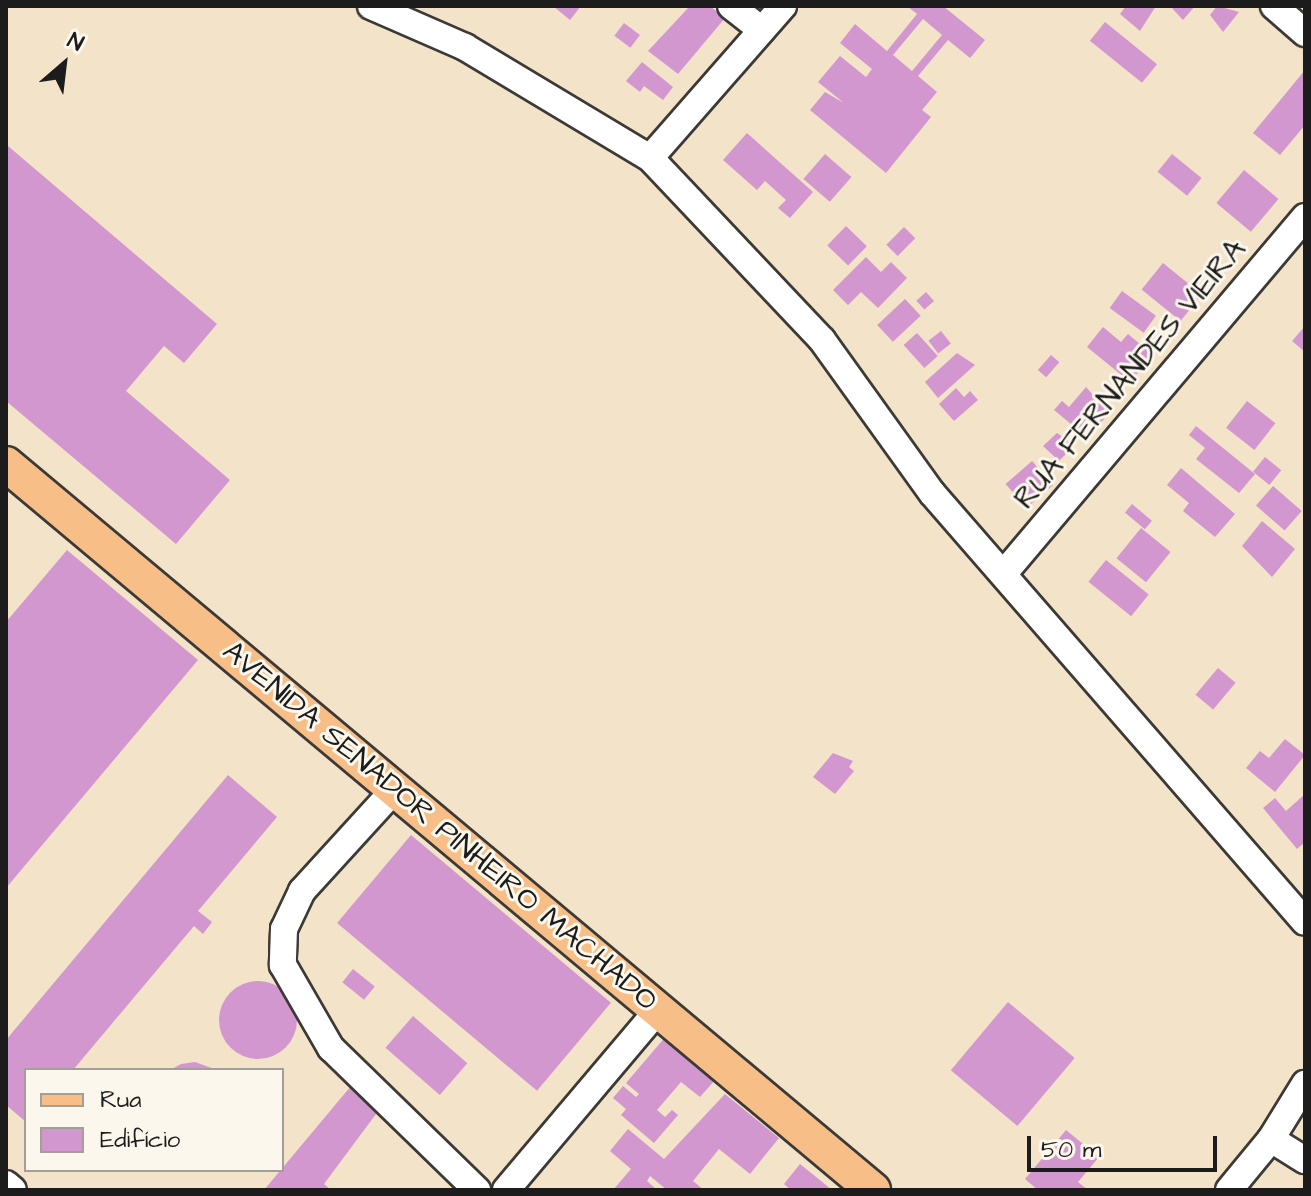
<!DOCTYPE html>
<html>
<head>
<meta charset="utf-8">
<style>
	body { margin:0 }
	#map { position:relative; width:1311px; height:1196px; overflow:hidden; background:#f3e3c8; font-family:"Architects Daughter",sans-serif }
	div>[style] { position:absolute }
	.building>* { inset:0; background:#d397cf; transform-origin:0 0 }
	.round { border-radius:50% }
	.roads { filter:drop-shadow(2px 0 #3c3a36) drop-shadow(-2px 0 #3c3a36) drop-shadow(0 2px #3c3a36) drop-shadow(0 -2px #3c3a36) }
	.minor>* { height:26px; margin:-13px; padding:0 13px; transform-origin:13px; border-radius:13px; background:#fff }
	.major>* { height:34px; margin:-17px; padding:0 17px; transform-origin:17px; border-radius:17px; background:#f7be88 }
	span { translate:-50% -50%; white-space:nowrap; text-align:center; line-height:1.15; -webkit-text-stroke:6px #fbf7ec; paint-order:stroke }
	.street-label { font-size:30px; color:#1c1c1c }
	.frame { position:absolute; inset:0; border:8px solid #1c1c1c; pointer-events:none }
	.legend { position:absolute; left:24px; top:1068px; width:260px; height:104px; box-sizing:border-box; background:#fbf7ec; border:2px solid #a29f99; margin:0; padding:10px 14px; list-style:none; font-size:24px; color:#1c1c1c }
	.legend li { display:flex; align-items:center; gap:16px; height:40px }
	.legend b { width:40px; border:2px solid #a29f99 }
	.north { position:absolute; left:24px; top:24px; width:80px; height:80px; -webkit-text-stroke:6px #fbf7ec; paint-order:stroke; rotate:28deg; font-size:22px; font-weight:700; line-height:32px; text-align:center; color:#1c1c1c }
	.north::after { content:''; display:block; margin:auto; width:28px; height:36px; background:#1c1c1c; clip-path:polygon(50% 0,100% 100%,50% 72%,0 100%) }
	.scale { position:absolute; left:1027px; top:1136px; width:190px; height:36px; box-sizing:border-box; border:4px solid #1c1c1c; border-top:0; padding-left:10px; font-size:24px; line-height:28px; white-space:nowrap; color:#1c1c1c; -webkit-text-stroke:6px #fbf7ec; paint-order:stroke }
</style>
</head>
<body>
<div id="map">
	<div class="building">
		<div style="clip-path:polygon(553px 6px,581px 6px,570px 20px)"></div>
		<div style="clip-path:polygon(690px 6px,710px 6px,725px 18px,678px 74px,648px 51px)"></div>
		<div style="clip-path:polygon(evenodd,907px 6px,943px 6px,985px 40px,970px 58px,948px 40px,918px 76px,937px 92px,922px 110px,931px 117px,886px 173px,810px 110px,825px 92px,844px 103px,818px 82px,840px 56px,866px 77px,872px 69px,840px 43px,855px 24px,887px 51px,917px 14px,907px 6px,923px 19px,942px 35px,912px 71px,893px 55px,923px 19px)"></div>
		<div style="clip-path:polygon(1126px 6px,1156px 6px,1140px 31px,1120px 14px)"></div>
		<div style="clip-path:polygon(1170px 6px,1195px 6px,1183px 20px)"></div>
		<div style="clip-path:polygon(1217px 6px,1239px 12px,1223px 32px,1210px 15px)"></div>
		<div style="left:1105px;top:22px;width:67px;height:24px;rotate:39deg"></div>
		<div style="left:624px;top:23px;width:20px;height:16px;rotate:37deg"></div>
		<div style="clip-path:polygon(642px 62px,673px 87px,663px 100px,644px 86px,640px 92px,626px 81px)"></div>
		<div style="clip-path:polygon(1305px 70px,1305px 125px,1280px 155px,1253px 133px)"></div>
		<div style="clip-path:polygon(747px 133px,813px 192px,790px 218px,778px 208px,786px 200px,765px 181px,757px 190px,723px 160px)"></div>
		<div style="clip-path:polygon(8px 146px,217px 324px,184px 363px,164px 346px,126px 391px,230px 480px,176px 544px,6px 401px)"></div>
		<div style="left:825px;top:154px;width:35px;height:33px;rotate:41deg"></div>
		<div style="left:1172px;top:154px;width:38px;height:23px;rotate:39deg"></div>
		<div style="left:1244px;top:170px;width:45px;height:43px;rotate:40deg"></div>
		<div style="left:846px;top:226px;width:29px;height:27px;rotate:44deg"></div>
		<div style="left:904px;top:227px;width:16px;height:25px;rotate:45deg"></div>
		<div style="clip-path:polygon(866px 257px,881px 272px,891px 262px,907px 278px,878px 308px,861px 292px,848px 305px,833px 290px)"></div>
		<div style="left:1163px;top:263px;width:50px;height:34px;rotate:39deg"></div>
		<div style="left:1122px;top:291px;width:42px;height:21px;rotate:36deg"></div>
		<div style="left:926px;top:292px;width:12px;height:13px;rotate:48deg"></div>
		<div style="left:905px;top:299px;width:23px;height:38px;rotate:47deg"></div>
		<div style="clip-path:polygon(1305px 326px,1305px 352px,1292px 341px)"></div>
		<div style="clip-path:polygon(1103px 327px,1121px 342px,1128px 334px,1153px 355px,1130px 382px,1087px 347px)"></div>
		<div style="left:941px;top:331px;width:16px;height:16px;rotate:52deg"></div>
		<div style="left:917px;top:333px;width:31px;height:18px;rotate:48deg"></div>
		<div style="clip-path:polygon(957px 353px,975px 365px,938px 398px,925px 382px)"></div>
		<div style="left:1051px;top:355px;width:11px;height:20px;rotate:41deg"></div>
		<div style="clip-path:polygon(1086px 387px,1109px 413px,1088px 438px,1054px 410px,1062px 401px,1069px 407px)"></div>
		<div style="clip-path:polygon(956px 388px,964px 397px,970px 391px,978px 400px,954px 421px,939px 404px)"></div>
		<div style="left:1247px;top:401px;width:36px;height:34px;rotate:38deg"></div>
		<div style="clip-path:polygon(1196px 426px,1255px 474px,1239px 493px,1196px 459px,1205px 448px,1189px 435px)"></div>
		<div style="clip-path:polygon(1057px 433px,1075px 445px,1059px 461px,1043px 446px)"></div>
		<div style="left:1265px;top:457px;width:21px;height:19px;rotate:39deg"></div>
		<div style="left:1032px;top:461px;width:32px;height:35px;rotate:49deg"></div>
		<div style="clip-path:polygon(1181px 468px,1235px 514px,1215px 537px,1183px 511px,1189px 503px,1167px 485px)"></div>
		<div style="left:1273px;top:486px;width:38px;height:26px;rotate:41deg"></div>
		<div style="left:1132px;top:504px;width:26px;height:11px;rotate:40deg"></div>
		<div style="clip-path:polygon(1262px 521px,1295px 549px,1272px 577px,1242px 546px)"></div>
		<div style="left:1141px;top:528px;width:38px;height:39px;rotate:39deg"></div>
		<div style="clip-path:polygon(67px 550px,198px 660px,6px 888px,6px 622px)"></div>
		<div style="left:1106px;top:560px;width:55px;height:28px;rotate:39deg"></div>
		<div style="left:1218px;top:668px;width:23px;height:35px;rotate:40deg"></div>
		<div style="clip-path:polygon(1285px 739px,1305px 755px,1275px 792px,1246px 768px,1260px 751px,1269px 758px)"></div>
		<div style="clip-path:polygon(833px 753px,853px 761px,849px 767px,854px 771px,835px 794px,813px 777px)"></div>
		<div style="clip-path:polygon(228px 775px,277px 817px,198px 911px,212px 922px,203px 934px,194px 926px,73px 1070px,26px 1070px,26px 1122px,6px 1105px,6px 1040px)"></div>
		<div style="clip-path:polygon(1305px 794px,1305px 842px,1297px 849px,1263px 808px,1275px 798px,1286px 811px)"></div>
		<div style="left:411px;top:835px;width:261px;height:115px;rotate:40deg"></div>
		<div style="left:353px;top:969px;width:28px;height:17px;rotate:39deg"></div>
		<div class="round" style="left:219px;top:981px;width:78px;height:78px"></div>
		<div style="left:1008px;top:1002px;width:87px;height:89px;rotate:40deg"></div>
		<div style="left:413px;top:1016px;width:72px;height:42px;rotate:41deg"></div>
		<div style="clip-path:polygon(667px 1035px,716px 1079px,700px 1097px,681px 1082px,657px 1110px,665px 1117px,672px 1110px,678px 1115px,654px 1143px,621px 1115px,626px 1109px,613px 1098px,623px 1086px,636px 1097px,639px 1094px,626px 1083px)"></div>
		<div style="clip-path:polygon(195px 1062px,217px 1070px,170px 1070px,181px 1064px)"></div>
		<div style="clip-path:polygon(351px 1086px,379px 1110px,324px 1184px,331px 1190px,264px 1190px)"></div>
		<div style="clip-path:polygon(725px 1094px,779px 1138px,750px 1174px,719px 1149px,693px 1181px,704px 1190px,667px 1190px,650px 1176px,647px 1181px,657px 1190px,613px 1190px,631px 1169px,610px 1151px,628px 1129px,664px 1159px)"></div>
		<div style="clip-path:polygon(1066px 1130px,1099px 1157px,1078px 1182px,1088px 1190px,1038px 1190px,1025px 1179px)"></div>
		<div style="clip-path:polygon(800px 1164px,826px 1185px,832px 1190px,791px 1190px,784px 1184px)"></div>
	</div>
	<div class="roads">
		<div class="minor">
			<div style="left:371px;top:6px;width:103px;rotate:23.6deg"></div>
			<div style="left:465px;top:47px;width:216px;rotate:31deg"></div>
			<div style="left:650px;top:158px;width:250px;rotate:46.6deg"></div>
			<div style="left:822px;top:340px;width:188px;rotate:54.3deg"></div>
			<div style="left:932px;top:493px;width:568px;rotate:48.99deg"></div>
			<div style="left:731px;top:6px;width:39px;rotate:38deg"></div>
			<div style="left:1274px;top:6px;width:41px;rotate:41.1deg"></div>
			<div style="left:650px;top:158px;width:202px;rotate:-48.8deg"></div>
			<div style="left:1005px;top:572px;width:465px;rotate:-49.8deg"></div>
			<div style="left:395px;top:789px;width:138px;rotate:132.4deg"></div>
			<div style="left:302px;top:891px;width:42px;rotate:115.3deg"></div>
			<div style="left:284px;top:929px;width:36px;rotate:92deg"></div>
			<div style="left:283px;top:965px;width:96px;rotate:60deg"></div>
			<div style="left:331px;top:1048px;width:204px;rotate:44.2deg"></div>
			<div style="left:1271px;top:1139px;width:40px;rotate:32deg"></div>
			<div style="left:6px;top:1184px;width:9px;rotate:41deg"></div>
			<div style="left:506px;top:1190px;width:237px;rotate:-49.8deg"></div>
			<div style="left:1229px;top:1190px;width:66px;rotate:-50.5deg"></div>
			<div style="left:1271px;top:1139px;width:65px;rotate:-58.3deg"></div>
		</div>
		<div class="major">
			<div style="left:6px;top:464px;width:1131px;rotate:39.94deg"></div>
		</div>
	</div>
	<div class="street-label">
		<span style="left:1130px;top:374px;rotate:-50deg">RUA FERNANDES VIEIRA</span>
		<span style="left:440px;top:826px;rotate:40deg">AVENIDA SENADOR PINHEIRO MACHADO</span>
	</div>
	<div class="frame"></div>
	<ul class="legend">
	<li><b style="height:10px;background:#f7be88"></b>Rua</li>
	<li><b style="height:22px;background:#d397cf"></b>Edifício</li>
	</ul>
	<div class="north">N</div>
	<div class="scale">50 m</div>
</div>
</body>
</html>
